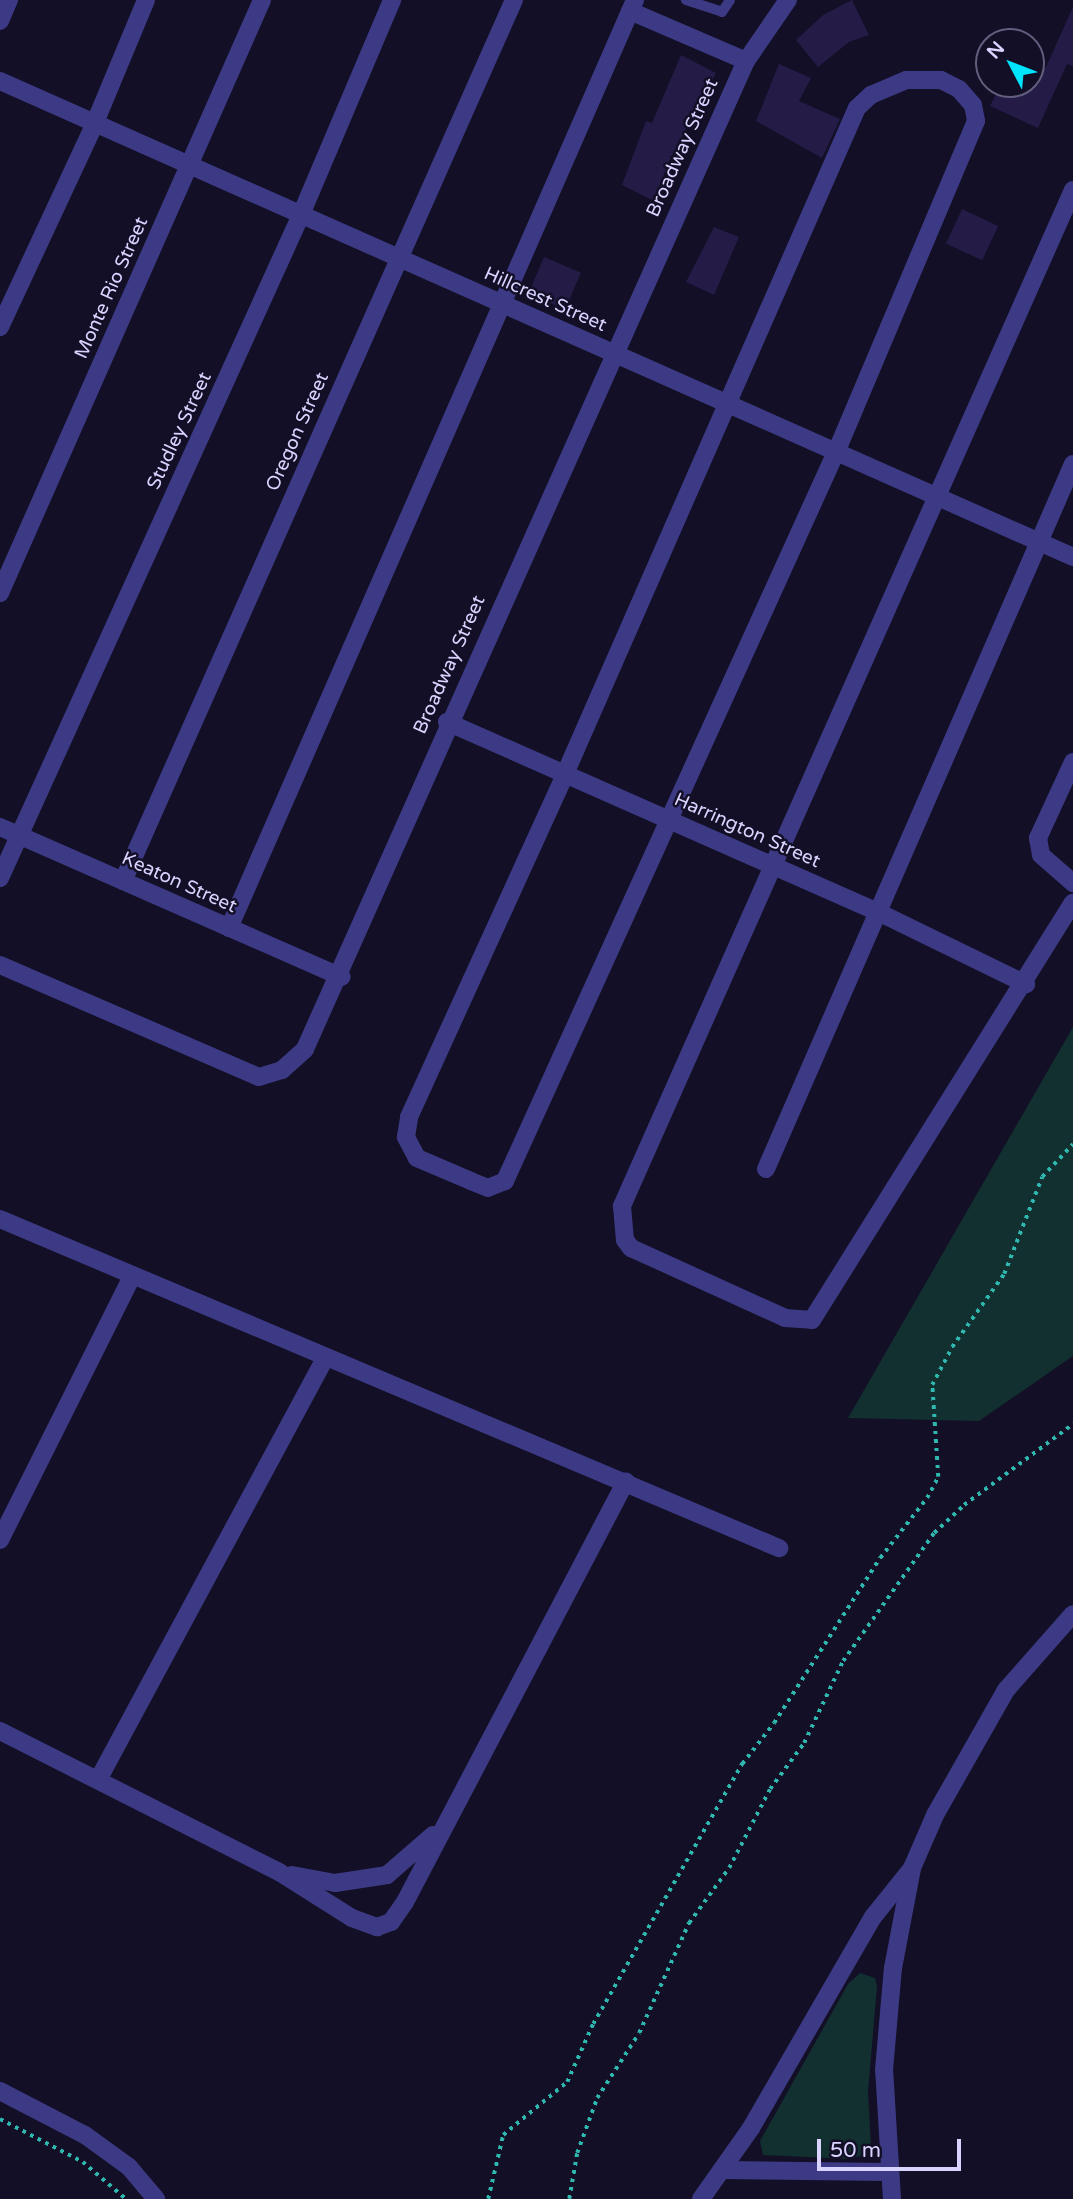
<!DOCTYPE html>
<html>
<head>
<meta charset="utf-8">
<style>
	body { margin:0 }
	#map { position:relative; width:1073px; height:2199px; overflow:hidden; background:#130f26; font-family:"Varela Round",sans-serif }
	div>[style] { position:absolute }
	.green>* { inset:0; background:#12302f }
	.building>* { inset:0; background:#241b47; transform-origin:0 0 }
	.path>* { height:3.5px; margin-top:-1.75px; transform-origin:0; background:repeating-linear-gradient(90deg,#2fb8b0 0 3.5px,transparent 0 8.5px) }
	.service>* { height:10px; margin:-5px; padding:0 5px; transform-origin:5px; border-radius:5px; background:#3d3a85 }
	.minor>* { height:18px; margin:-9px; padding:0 9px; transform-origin:9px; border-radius:9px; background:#3d3a85 }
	span { translate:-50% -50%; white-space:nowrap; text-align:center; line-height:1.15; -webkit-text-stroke:5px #130f26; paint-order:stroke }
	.street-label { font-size:19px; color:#d9d4ff }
	.north { position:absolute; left:975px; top:28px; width:70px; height:70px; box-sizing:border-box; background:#130f26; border:2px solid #625e7d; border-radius:50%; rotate:312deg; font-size:19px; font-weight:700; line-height:28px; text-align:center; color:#d9d4ff }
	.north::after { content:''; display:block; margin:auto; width:24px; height:32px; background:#00e5ff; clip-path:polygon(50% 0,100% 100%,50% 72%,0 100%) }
	.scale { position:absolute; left:817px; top:2139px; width:144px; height:32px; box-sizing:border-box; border:4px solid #d9d4ff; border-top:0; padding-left:9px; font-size:21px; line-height:24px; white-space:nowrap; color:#d9d4ff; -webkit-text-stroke:5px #130f26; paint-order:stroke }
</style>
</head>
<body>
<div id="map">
	<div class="green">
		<div style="clip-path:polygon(1073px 1027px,1073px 1356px,979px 1421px,848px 1418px)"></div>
		<div style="clip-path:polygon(860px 1973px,875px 1978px,877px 1986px,868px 2092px,871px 2145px,867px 2154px,850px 2159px,763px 2155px,760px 2141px,848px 1984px)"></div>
	</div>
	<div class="building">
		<div style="clip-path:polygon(852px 0,869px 35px,849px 42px,818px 67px,796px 40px,823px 15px)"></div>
		<div style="clip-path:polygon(1073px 7px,1073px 66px,1067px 64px,1038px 128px,990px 106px,1001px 84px,1031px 84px,1031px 62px,1046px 67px)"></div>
		<div style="clip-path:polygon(681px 55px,716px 73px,668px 163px,654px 201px,622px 185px,646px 121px,652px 123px)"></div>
		<div style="clip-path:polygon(779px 64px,811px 78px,799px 101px,840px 119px,822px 158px,756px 121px)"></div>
		<div style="left:962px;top:209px;width:40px;height:38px;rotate:25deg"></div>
		<div style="clip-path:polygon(714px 227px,739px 237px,714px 295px,686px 282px)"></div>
		<div style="left:544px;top:257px;width:40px;height:40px;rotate:23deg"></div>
	</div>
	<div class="path">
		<div style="left:0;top:2119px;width:93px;rotate:27.4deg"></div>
		<div style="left:83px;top:2162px;width:57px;rotate:40.7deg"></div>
		<div style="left:488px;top:2199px;width:66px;rotate:-76.8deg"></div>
		<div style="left:503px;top:2135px;width:83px;rotate:-39.6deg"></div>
		<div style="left:567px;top:2082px;width:64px;rotate:-65.9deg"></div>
		<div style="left:593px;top:2024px;width:300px;rotate:-60.2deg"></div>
		<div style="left:742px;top:1764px;width:52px;rotate:-52deg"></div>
		<div style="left:774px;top:1723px;width:196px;rotate:-57.3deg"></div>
		<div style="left:880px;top:1558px;width:76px;rotate:-51.9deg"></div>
		<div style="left:927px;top:1498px;width:24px;rotate:-62deg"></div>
		<div style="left:938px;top:1477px;width:92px;rotate:-93.7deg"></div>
		<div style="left:932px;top:1385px;width:43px;rotate:-62.2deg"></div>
		<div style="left:952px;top:1347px;width:90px;rotate:-54.5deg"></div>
		<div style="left:1004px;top:1274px;width:104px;rotate:-68.6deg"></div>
		<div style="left:1042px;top:1177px;width:45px;rotate:-46.8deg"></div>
		<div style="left:569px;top:2199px;width:47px;rotate:-80.1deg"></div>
		<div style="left:577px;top:2153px;width:59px;rotate:-70deg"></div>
		<div style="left:597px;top:2098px;width:77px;rotate:-57.1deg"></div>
		<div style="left:639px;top:2033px;width:121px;rotate:-65.6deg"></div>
		<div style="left:689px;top:1923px;width:68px;rotate:-54deg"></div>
		<div style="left:729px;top:1868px;width:89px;rotate:-62.6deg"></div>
		<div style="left:770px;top:1789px;width:57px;rotate:-53.5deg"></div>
		<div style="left:804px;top:1743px;width:91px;rotate:-64.6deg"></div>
		<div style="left:843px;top:1661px;width:157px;rotate:-54.6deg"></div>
		<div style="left:934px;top:1533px;width:41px;rotate:-43deg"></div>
		<div style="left:964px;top:1505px;width:136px;rotate:-36.6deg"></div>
	</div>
	<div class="service">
		<div style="left:686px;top:0;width:38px;rotate:18deg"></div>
		<div style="left:722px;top:12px;width:14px;rotate:-56deg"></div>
	</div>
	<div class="minor">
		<div style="left:630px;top:11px;width:126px;rotate:23.3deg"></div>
		<div style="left:0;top:21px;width:23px;rotate:-67deg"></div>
		<div style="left:906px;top:80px;width:35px"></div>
		<div style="left:941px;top:80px;width:20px;rotate:27deg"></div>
		<div style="left:959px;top:89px;width:21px;rotate:49deg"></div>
		<div style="left:973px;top:105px;width:16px;rotate:79deg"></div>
		<div style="left:976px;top:121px;width:359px;rotate:112.9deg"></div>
		<div style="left:836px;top:452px;width:801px;rotate:114.42deg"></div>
		<div style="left:505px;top:1181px;width:18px;rotate:158deg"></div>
		<div style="left:488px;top:1188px;width:18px;rotate:-158deg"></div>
		<div style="left:471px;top:1181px;width:59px;rotate:-156.9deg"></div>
		<div style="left:417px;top:1158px;width:24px;rotate:-118deg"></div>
		<div style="left:406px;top:1137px;width:20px;rotate:-81deg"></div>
		<div style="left:409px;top:1117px;width:377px;rotate:-65.5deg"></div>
		<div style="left:565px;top:774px;width:727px;rotate:-66.33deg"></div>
		<div style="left:857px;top:108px;width:19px;rotate:-43deg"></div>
		<div style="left:871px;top:95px;width:38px;rotate:-23deg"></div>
		<div style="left:0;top:81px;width:1174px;rotate:23.92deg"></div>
		<div style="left:1073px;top:190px;width:1112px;rotate:113.94deg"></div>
		<div style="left:622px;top:1206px;width:34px;rotate:85deg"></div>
		<div style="left:625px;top:1240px;width:10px;rotate:53deg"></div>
		<div style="left:631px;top:1248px;width:169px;rotate:24.4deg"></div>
		<div style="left:785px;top:1318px;width:27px;rotate:4deg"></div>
		<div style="left:812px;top:1320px;width:492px;rotate:-58deg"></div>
		<div style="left:0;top:327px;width:223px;rotate:-65deg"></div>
		<div style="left:94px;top:125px;width:135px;rotate:-67.4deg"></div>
		<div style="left:0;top:593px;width:648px;rotate:-66.16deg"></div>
		<div style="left:447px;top:722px;width:469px;rotate:23.8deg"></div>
		<div style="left:876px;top:911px;width:167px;rotate:26deg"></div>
		<div style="left:1073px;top:762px;width:84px;rotate:114.7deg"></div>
		<div style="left:1038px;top:838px;width:17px;rotate:80deg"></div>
		<div style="left:1041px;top:855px;width:43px;rotate:41.2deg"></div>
		<div style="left:0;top:827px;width:373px;rotate:23.7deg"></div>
		<div style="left:0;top:878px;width:726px;rotate:-65.59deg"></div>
		<div style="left:300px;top:217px;width:236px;rotate:-67deg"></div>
		<div style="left:123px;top:881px;width:964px;rotate:-66.07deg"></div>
		<div style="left:229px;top:928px;width:1013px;rotate:-66.37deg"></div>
		<div style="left:0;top:965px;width:282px;rotate:23.4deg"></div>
		<div style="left:259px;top:1077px;width:24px;rotate:-17deg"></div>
		<div style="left:282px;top:1070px;width:31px;rotate:-42deg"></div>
		<div style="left:305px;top:1049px;width:1082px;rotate:-65.95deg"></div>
		<div style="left:746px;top:61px;width:74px;rotate:-55.5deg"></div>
		<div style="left:766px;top:1169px;width:769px;rotate:-66.47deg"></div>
		<div style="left:0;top:1219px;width:846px;rotate:22.9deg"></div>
		<div style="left:0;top:1540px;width:295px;rotate:-63.4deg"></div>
		<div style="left:0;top:1731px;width:313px;rotate:26.8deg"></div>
		<div style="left:279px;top:1872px;width:86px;rotate:32.2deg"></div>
		<div style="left:352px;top:1918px;width:27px;rotate:20deg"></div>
		<div style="left:377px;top:1927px;width:15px;rotate:-20deg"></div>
		<div style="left:391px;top:1922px;width:24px;rotate:-55deg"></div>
		<div style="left:405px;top:1902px;width:475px;rotate:-62.3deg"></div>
		<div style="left:98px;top:1780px;width:479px;rotate:-61.7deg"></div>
		<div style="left:292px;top:1875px;width:44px;rotate:10.5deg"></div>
		<div style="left:335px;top:1883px;width:53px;rotate:-8.7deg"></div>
		<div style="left:387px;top:1875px;width:61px;rotate:-41deg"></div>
		<div style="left:0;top:2091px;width:96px;rotate:27.4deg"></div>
		<div style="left:85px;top:2135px;width:54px;rotate:36deg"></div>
		<div style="left:129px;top:2167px;width:42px;rotate:49.8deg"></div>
		<div style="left:725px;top:2170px;width:163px;rotate:0.7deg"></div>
		<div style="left:701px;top:2199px;width:87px;rotate:-54.8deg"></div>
		<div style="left:751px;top:2128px;width:244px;rotate:-60deg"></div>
		<div style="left:873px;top:1917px;width:58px;rotate:-51.3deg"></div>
		<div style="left:892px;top:2199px;width:129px;rotate:-93.5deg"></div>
		<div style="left:884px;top:2070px;width:102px;rotate:-85deg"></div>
		<div style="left:893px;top:1968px;width:102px;rotate:-79.2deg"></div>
		<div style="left:912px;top:1868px;width:58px;rotate:-66.5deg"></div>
		<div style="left:935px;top:1815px;width:144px;rotate:-60.4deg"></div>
		<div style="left:1006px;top:1690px;width:101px;rotate:-48.6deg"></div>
	</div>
	<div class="street-label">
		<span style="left:683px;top:148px;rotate:-66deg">Broadway Street</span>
		<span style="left:112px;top:288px;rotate:-66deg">Monte Rio Street</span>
		<span style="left:545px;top:300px;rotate:24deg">Hillcrest Street</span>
		<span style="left:180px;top:431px;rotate:-65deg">Studley Street</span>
		<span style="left:298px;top:432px;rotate:-66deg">Oregon Street</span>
		<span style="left:450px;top:665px;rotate:-66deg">Broadway Street</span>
		<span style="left:747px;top:831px;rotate:24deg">Harrington Street</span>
		<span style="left:179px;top:883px;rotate:24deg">Keaton Street</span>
	</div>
	<div class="north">N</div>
	<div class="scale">50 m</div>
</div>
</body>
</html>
